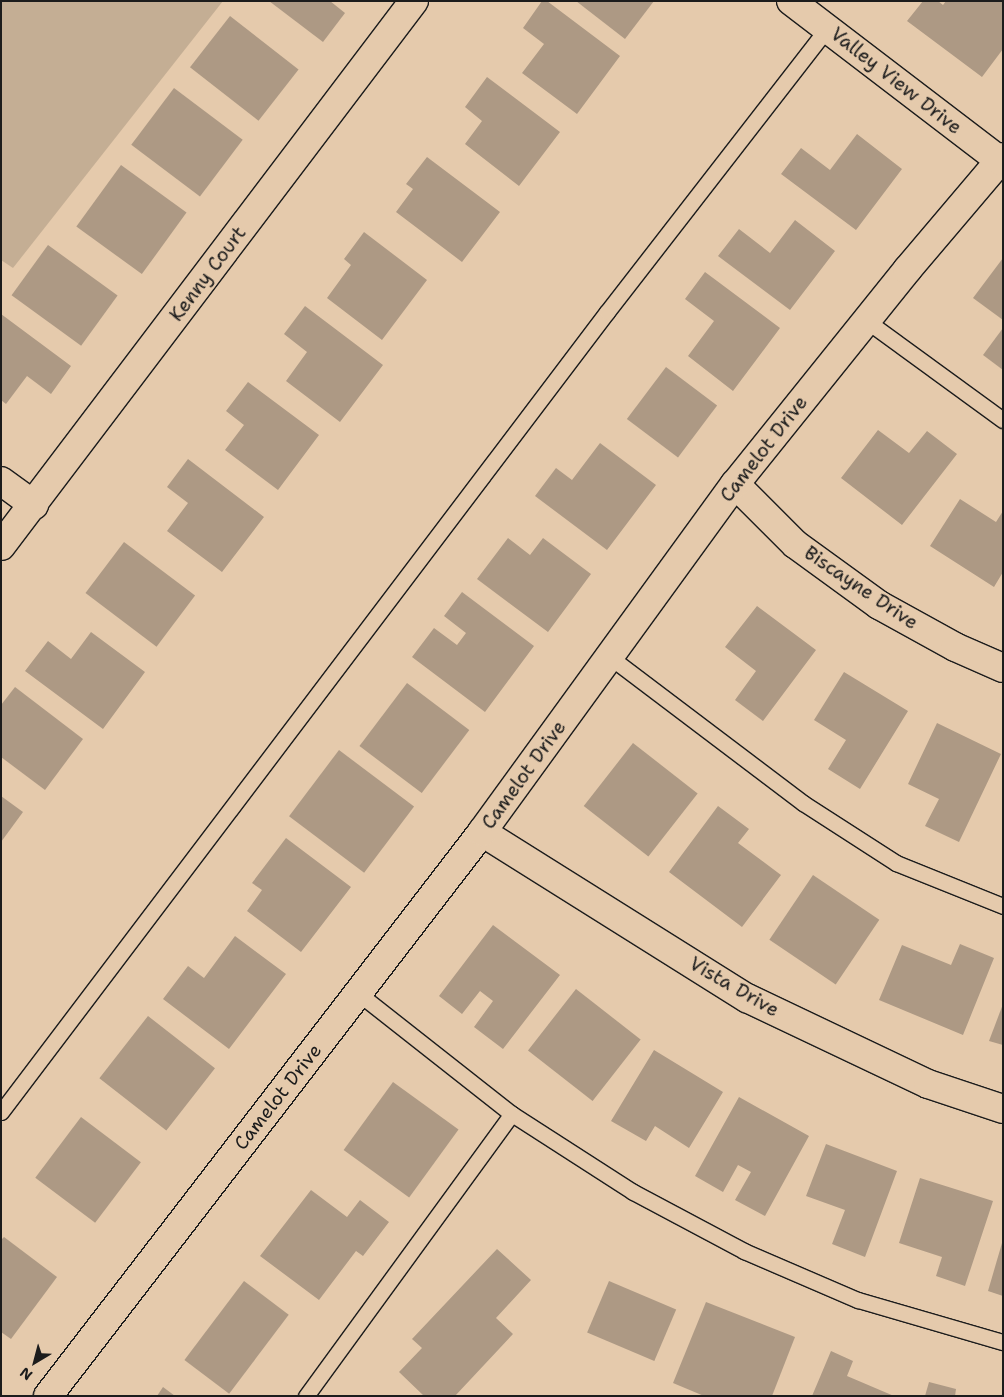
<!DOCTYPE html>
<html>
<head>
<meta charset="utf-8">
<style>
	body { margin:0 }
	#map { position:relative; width:1004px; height:1397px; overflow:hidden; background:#e5caac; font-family:"Shantell Sans",sans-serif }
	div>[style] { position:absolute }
	.green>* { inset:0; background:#c4ae94 }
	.building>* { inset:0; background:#ad9984; transform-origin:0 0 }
	.roads { filter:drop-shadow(1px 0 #1c1c1c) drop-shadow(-1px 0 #1c1c1c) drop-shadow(0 1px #1c1c1c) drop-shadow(0 -1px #1c1c1c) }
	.service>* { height:15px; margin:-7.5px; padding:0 7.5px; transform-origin:7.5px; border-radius:7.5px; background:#e5caac }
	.minor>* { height:28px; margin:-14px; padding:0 14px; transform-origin:14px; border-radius:14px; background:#e5caac }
	.tertiary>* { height:28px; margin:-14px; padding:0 14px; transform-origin:14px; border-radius:14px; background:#e5caac }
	span { translate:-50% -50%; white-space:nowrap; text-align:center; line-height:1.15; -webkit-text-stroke:4px #e5caac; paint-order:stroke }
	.street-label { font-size:19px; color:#1c1c1c }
	.frame { position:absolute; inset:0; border:2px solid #1c1c1c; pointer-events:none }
	.north { position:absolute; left:10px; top:1337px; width:50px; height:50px; -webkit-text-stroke:4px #e5caac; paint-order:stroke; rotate:217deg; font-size:14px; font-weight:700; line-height:20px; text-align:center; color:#1c1c1c }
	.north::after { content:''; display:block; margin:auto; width:18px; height:22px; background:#1c1c1c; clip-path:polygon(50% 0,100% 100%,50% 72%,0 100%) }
</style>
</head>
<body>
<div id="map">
	<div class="green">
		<div style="clip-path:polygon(1px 1px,223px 1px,13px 268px,1px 260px)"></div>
	</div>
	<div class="building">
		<div style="clip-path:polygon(269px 1px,330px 1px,345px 13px,323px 42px)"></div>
		<div style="clip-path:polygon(542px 1px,547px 1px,620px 56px,577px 114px,522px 73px,544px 44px,523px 28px)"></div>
		<div style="clip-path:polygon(576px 1px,654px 1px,625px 39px)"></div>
		<div style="clip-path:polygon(923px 1px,938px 1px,943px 5px,946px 1px,1003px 1px,1003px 49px,982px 77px,907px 21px)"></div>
		<div style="left:230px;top:16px;width:87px;height:65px;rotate:38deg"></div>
		<div style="clip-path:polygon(487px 77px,560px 132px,519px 186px,465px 144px,482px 121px,465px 107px)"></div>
		<div style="left:174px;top:88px;width:86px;height:71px;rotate:37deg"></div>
		<div style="clip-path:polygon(857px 134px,902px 169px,856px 230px,781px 174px,801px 148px,830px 170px)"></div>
		<div style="clip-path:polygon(427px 157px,500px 212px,462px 262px,396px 212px,413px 189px,406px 184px)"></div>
		<div style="left:121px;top:165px;width:81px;height:76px;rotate:36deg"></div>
		<div style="clip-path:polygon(795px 220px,835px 251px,790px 310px,718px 256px,739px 229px,770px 253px)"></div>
		<div style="clip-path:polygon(364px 232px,427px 280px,382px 340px,327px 298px,351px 265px,344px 259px)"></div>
		<div style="left:48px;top:245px;width:86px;height:62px;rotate:36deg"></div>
		<div style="clip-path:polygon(1003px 258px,1003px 320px,973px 298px)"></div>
		<div style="clip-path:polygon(705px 272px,780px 328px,733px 391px,688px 356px,714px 321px,685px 299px)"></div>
		<div style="clip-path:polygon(305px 306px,383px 365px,340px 422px,286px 381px,307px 352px,284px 334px)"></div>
		<div style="clip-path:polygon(1px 314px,71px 366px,51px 394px,27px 376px,6px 404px,1px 400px)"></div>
		<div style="clip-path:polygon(1003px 328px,1003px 370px,983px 355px)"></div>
		<div style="left:666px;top:367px;width:64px;height:65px;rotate:37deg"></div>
		<div style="clip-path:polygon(248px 382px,319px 435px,278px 490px,225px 450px,244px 425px,226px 411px)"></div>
		<div style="clip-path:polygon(878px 430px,909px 453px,927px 431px,957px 454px,902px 525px,841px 478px)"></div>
		<div style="clip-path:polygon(600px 443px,656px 485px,607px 550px,535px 496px,556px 468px,572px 480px)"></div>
		<div style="clip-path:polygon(188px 459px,264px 517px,222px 572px,167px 531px,188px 503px,167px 487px)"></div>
		<div style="clip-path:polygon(960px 499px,996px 522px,1003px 511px,1003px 572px,994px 587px,930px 546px)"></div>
		<div style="clip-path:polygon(508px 538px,530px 555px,543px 538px,591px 574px,548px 632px,477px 579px)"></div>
		<div style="left:124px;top:542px;width:89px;height:64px;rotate:37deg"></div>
		<div style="clip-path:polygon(462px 592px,534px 646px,485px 712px,412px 657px,434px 628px,457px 645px,466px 633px,444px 616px)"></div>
		<div style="clip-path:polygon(757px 606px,816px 650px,763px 721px,735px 700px,756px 671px,725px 647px)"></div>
		<div style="clip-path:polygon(91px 632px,145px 672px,103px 729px,25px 671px,48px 641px,71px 659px)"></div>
		<div style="clip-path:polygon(844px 672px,908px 711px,860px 789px,828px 769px,846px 740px,814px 720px)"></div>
		<div style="left:407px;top:683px;width:78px;height:79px;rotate:37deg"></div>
		<div style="clip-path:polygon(15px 687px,83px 739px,45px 790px,1px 757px,1px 705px)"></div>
		<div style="clip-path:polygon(937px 723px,1001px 754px,959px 842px,925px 826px,939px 799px,908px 784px)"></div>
		<div style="left:633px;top:743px;width:82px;height:80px;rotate:38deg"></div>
		<div style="left:339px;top:750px;width:94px;height:83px;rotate:37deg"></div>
		<div style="clip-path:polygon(1px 796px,23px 812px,1px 842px)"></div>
		<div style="clip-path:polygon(718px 806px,749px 829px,738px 843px,781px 875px,742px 927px,669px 872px)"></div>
		<div style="clip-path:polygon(286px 838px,351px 887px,301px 952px,247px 911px,262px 890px,252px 883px)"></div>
		<div style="left:813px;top:875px;width:80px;height:78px;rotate:34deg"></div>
		<div style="clip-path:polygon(493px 925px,560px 975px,503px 1049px,474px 1027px,493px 1001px,480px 991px,462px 1014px,439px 996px)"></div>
		<div style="clip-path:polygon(235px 936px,286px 974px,229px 1049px,163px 999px,188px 966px,204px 978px)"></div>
		<div style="clip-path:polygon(960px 944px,994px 958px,963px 1035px,879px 1000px,902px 945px,951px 965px)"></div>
		<div style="left:576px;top:989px;width:82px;height:78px;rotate:38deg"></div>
		<div style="clip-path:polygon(1003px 1004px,1003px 1045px,989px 1041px)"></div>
		<div style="left:148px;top:1016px;width:85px;height:79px;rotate:38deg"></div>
		<div style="clip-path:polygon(654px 1050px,723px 1092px,689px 1148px,655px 1126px,646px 1141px,611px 1121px)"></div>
		<div style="left:393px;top:1082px;width:81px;height:84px;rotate:36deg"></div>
		<div style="clip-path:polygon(739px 1097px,809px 1136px,765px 1216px,735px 1200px,751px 1172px,738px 1165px,723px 1192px,695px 1176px)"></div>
		<div style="left:81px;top:1117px;width:75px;height:76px;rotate:37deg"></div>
		<div style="clip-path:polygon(826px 1144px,897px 1171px,865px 1257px,832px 1244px,845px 1210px,806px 1196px)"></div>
		<div style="clip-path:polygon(920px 1178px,993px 1201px,965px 1286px,936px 1276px,942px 1257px,899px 1243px)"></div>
		<div style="clip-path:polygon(311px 1190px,347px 1217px,360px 1200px,389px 1222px,363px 1256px,356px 1251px,319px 1300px,260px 1256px)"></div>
		<div style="clip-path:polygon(4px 1237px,57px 1277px,11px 1339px,1px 1332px,1px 1240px)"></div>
		<div style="clip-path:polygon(1002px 1243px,1003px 1243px,1003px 1296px,988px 1291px)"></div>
		<div style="clip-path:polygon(497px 1249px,531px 1280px,496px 1318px,513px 1334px,455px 1396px,424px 1396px,399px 1372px,422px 1348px,412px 1339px)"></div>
		<div style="left:244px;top:1281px;width:56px;height:99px;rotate:37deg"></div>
		<div style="left:609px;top:1281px;width:73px;height:56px;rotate:23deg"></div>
		<div style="clip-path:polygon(706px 1302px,795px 1337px,772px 1396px,704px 1396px,673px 1383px)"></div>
		<div style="clip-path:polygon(831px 1351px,853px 1361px,847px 1376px,894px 1396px,812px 1396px)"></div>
		<div style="clip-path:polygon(929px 1382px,956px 1389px,955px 1396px,925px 1396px)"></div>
		<div style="clip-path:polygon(163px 1387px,175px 1396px,157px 1396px)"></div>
	</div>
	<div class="roads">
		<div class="service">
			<div style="left:867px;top:321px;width:168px;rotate:36.1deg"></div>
			<div style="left:610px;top:657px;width:242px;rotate:37.1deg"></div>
			<div style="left:803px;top:803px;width:111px;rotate:32.8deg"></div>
			<div style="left:896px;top:863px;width:115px;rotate:21.9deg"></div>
			<div style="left:358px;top:993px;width:196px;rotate:38.2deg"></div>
			<div style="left:512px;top:1114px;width:144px;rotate:32.8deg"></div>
			<div style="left:633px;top:1192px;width:126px;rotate:28deg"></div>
			<div style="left:744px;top:1251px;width:124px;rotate:23.3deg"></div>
			<div style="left:858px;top:1300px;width:151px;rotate:16.2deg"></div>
			<div style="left:1px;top:1112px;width:1004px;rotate:-52.86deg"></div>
			<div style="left:607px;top:312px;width:361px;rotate:-52.2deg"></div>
			<div style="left:306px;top:1396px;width:349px;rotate:-53.9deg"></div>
		</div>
		<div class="minor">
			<div style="left:1px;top:481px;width:41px;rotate:36deg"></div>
			<div style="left:735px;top:484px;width:85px;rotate:45deg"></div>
			<div style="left:795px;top:544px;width:104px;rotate:36deg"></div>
			<div style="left:879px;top:605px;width:87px;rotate:28.9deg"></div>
			<div style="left:955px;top:647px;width:52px;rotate:23.6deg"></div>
			<div style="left:1px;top:546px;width:684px;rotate:-52.85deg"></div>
			<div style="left:482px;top:832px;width:313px;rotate:32.1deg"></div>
			<div style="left:747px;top:998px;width:200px;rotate:25.4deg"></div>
			<div style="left:928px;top:1084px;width:79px;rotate:18.4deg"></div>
			<div style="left:48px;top:1396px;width:712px;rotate:-52.42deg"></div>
			<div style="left:482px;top:832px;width:430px;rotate:-54deg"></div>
			<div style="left:735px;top:484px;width:275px;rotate:-51.2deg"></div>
			<div style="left:907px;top:270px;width:148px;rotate:-49.7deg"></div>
		</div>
		<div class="tertiary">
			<div style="left:791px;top:1px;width:263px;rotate:37.4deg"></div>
		</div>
	</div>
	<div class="street-label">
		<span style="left:896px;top:81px;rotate:38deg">Valley View Drive</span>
		<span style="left:208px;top:274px;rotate:-53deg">Kenny Court</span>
		<span style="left:764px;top:449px;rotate:-52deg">Camelot Drive</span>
		<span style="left:861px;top:588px;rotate:34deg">Biscayne Drive</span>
		<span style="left:524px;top:775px;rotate:-54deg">Camelot Drive</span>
		<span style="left:734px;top:987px;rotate:30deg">Vista Drive</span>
		<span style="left:278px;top:1097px;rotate:-52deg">Camelot Drive</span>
	</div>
	<div class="frame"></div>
	<div class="north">N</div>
</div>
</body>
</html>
